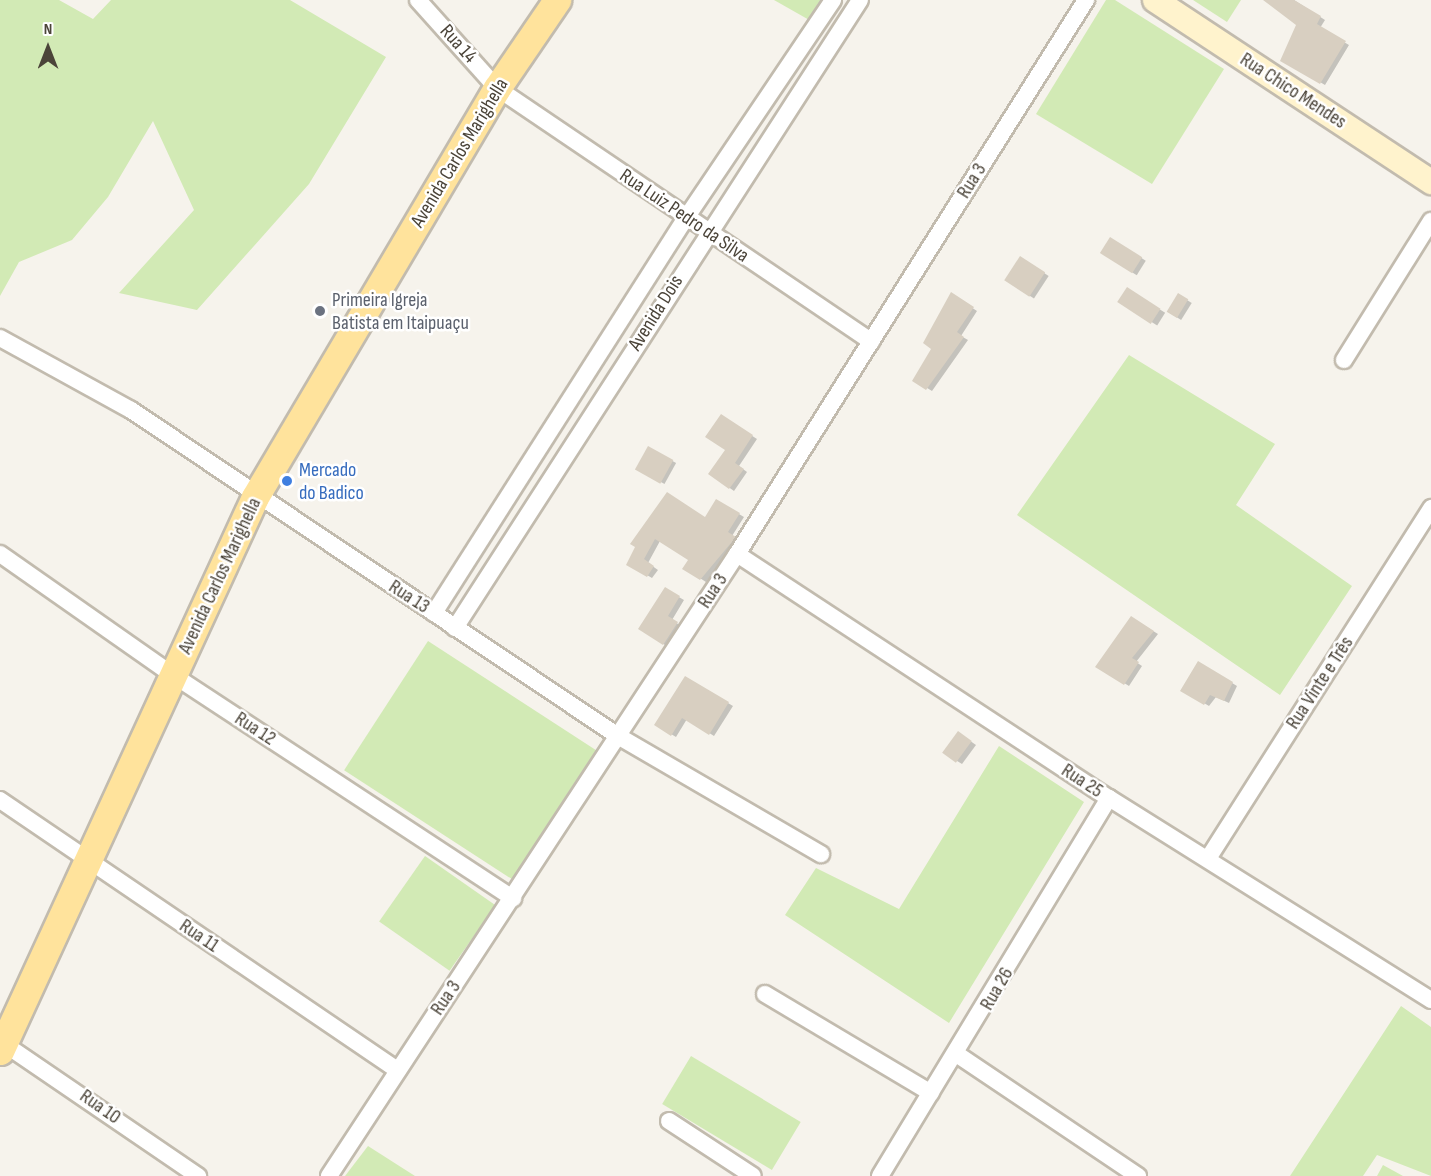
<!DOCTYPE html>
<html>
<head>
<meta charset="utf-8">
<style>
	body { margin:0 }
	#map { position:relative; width:1431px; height:1176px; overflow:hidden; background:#f6f3ec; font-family:"Sofia Sans Condensed",sans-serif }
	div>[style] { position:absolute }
	.green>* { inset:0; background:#d2eab5; transform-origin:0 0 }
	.shadow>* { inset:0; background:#0003; transform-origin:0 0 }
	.building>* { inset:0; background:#d8cfc1; transform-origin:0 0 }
	.roads { filter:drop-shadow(2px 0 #c2bbae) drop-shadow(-2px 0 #c2bbae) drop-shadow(0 2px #c2bbae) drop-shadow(0 -2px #c2bbae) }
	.minor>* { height:16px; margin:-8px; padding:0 8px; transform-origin:8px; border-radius:8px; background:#fff }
	.secondary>* { height:24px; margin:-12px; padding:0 12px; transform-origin:12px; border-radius:12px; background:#fff3cd }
	.primary>* { height:27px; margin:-13.5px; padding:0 13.5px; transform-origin:13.5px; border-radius:13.5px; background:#ffe39c }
	.dots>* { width:16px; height:16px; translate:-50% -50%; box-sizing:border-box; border:3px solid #fff; border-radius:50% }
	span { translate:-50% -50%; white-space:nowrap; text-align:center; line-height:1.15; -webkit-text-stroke:5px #fff; paint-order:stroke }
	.street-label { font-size:20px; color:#4b4439 }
	.worship-label { font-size:20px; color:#5b616d }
	.left { translate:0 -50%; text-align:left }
	.shop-label { font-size:20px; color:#366cbe }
	.north { position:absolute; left:18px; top:18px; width:60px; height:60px; -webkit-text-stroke:4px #fff; paint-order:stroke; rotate:0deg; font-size:16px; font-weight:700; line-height:24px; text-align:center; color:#4b4439 }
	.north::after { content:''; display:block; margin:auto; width:21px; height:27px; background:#4b4439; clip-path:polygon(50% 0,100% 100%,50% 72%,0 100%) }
</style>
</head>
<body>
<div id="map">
	<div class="green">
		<div style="clip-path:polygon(0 0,59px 0,93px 19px,111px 0,290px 0,386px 57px,309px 184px,197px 310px,119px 293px,194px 210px,153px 121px,108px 197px,72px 240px,19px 262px,0 296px)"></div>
		<div style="clip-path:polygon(774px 0,824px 0,811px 21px)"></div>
		<div style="clip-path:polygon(1106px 0,1115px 0,1224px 69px,1152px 184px,1036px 114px)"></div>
		<div style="clip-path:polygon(1193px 0,1241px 0,1227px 22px)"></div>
		<div style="clip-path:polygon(1129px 355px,1275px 444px,1236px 505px,1352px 586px,1280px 695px,1017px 515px)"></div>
		<div style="left:428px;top:641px;width:206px;height:154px;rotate:33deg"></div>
		<div style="clip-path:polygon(999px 746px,1084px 802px,949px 1023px,785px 915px,816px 868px,899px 909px)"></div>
		<div style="left:425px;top:856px;width:86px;height:80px;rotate:35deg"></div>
		<div style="clip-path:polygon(1401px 1006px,1431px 1027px,1431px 1176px,1377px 1155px,1363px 1176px,1290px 1176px)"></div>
		<div style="left:691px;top:1056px;width:128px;height:56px;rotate:31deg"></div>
		<div style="clip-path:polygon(368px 1146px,415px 1176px,345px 1176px)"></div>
		<div style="clip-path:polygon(1383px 1165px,1403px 1176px,1377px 1176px)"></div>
	</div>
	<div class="shadow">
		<div style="clip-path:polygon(1273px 0,1294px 0,1325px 20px,1320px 28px,1349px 45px,1325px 85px,1282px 60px,1297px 25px)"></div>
		<div style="left:1111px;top:239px;width:41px;height:17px;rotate:32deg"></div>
		<div style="left:1021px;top:258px;width:33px;height:27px;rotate:33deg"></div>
		<div style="left:1127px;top:289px;width:45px;height:15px;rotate:32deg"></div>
		<div style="clip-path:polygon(951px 294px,977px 311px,961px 336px,968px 340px,932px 391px,914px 380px,933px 349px)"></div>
		<div style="left:1179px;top:295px;width:15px;height:20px;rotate:32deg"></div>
		<div style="clip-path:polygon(721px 416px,757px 439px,739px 466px,747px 472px,734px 491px,710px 474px,727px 450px)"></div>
		<div style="left:649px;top:448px;width:31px;height:24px;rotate:29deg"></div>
		<div style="clip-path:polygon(717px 501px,744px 517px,732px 536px,739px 540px,706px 582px,684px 568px,690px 560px,660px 541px,648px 563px,658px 570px,652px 578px,628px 564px,637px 547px,632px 544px,705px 519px)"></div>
		<div style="clip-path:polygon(665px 589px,684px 600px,672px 620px,681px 626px,668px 647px,640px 629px)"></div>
		<div style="clip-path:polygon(1132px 618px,1158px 634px,1136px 662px,1142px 666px,1129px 686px,1098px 667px)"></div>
		<div style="clip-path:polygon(1199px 663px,1237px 686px,1229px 703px,1216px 697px,1209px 706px,1182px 690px)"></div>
		<div style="clip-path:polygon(686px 678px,733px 706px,714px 736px,687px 719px,676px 737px,656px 725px)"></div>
		<div style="clip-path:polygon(963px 736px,976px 745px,962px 764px,944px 753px)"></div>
	</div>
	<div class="building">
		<div style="clip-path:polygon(1263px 0,1294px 0,1321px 16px,1317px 24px,1346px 41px,1320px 84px,1280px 61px,1296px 25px)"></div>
		<div style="left:1110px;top:237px;width:38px;height:19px;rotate:32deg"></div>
		<div style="left:1020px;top:256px;width:30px;height:29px;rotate:33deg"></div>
		<div style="left:1127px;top:287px;width:40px;height:18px;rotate:33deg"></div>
		<div style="clip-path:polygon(951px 292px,974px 307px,957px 332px,964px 337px,926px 390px,912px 381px,931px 349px,923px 343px)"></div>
		<div style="left:1178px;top:293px;width:12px;height:22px;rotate:31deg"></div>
		<div style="clip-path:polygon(721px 414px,753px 435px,735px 463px,744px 469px,729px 489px,708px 474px,725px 450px,705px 437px)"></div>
		<div style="left:648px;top:446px;width:29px;height:27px;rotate:29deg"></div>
		<div style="clip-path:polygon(667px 492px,705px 517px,716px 499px,740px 513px,728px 532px,736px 537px,700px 580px,682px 569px,688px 560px,655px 539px,644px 559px,654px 566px,647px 577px,626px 565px,635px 547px,630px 544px)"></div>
		<div style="clip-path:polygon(665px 587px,680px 596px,668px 616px,678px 622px,663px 645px,638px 629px)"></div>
		<div style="clip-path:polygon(1131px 616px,1154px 631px,1132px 658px,1139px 662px,1124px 685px,1095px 667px)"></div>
		<div style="clip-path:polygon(1198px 661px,1233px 682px,1224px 701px,1210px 695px,1204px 705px,1180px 691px)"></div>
		<div style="clip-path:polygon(685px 676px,729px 702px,709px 735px,682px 718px,671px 736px,654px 725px)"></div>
		<div style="left:958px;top:731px;width:17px;height:27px;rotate:36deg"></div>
	</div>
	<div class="roads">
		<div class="minor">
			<div style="left:418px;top:0;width:118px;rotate:48.1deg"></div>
			<div style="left:497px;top:88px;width:452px;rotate:34.1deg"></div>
			<div style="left:0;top:338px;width:149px;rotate:28.8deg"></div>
			<div style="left:131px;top:410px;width:586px;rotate:33.8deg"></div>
			<div style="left:618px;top:736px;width:235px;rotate:30.2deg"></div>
			<div style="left:1344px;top:360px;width:164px;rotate:-58deg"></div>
			<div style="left:0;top:554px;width:211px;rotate:35deg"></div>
			<div style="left:173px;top:675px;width:407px;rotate:33.3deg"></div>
			<div style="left:737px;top:554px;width:445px;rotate:33.3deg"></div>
			<div style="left:1109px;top:798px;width:380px;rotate:32.1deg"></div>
			<div style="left:434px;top:613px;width:469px;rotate:-57.5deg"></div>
			<div style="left:686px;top:218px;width:263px;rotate:-56deg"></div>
			<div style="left:455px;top:628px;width:747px;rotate:-57.18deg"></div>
			<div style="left:0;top:800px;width:481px;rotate:34.2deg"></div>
			<div style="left:1209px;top:857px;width:414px;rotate:-57.5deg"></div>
			<div style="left:765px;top:994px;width:193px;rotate:30.8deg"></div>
			<div style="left:0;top:1041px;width:240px;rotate:34.3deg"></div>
			<div style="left:958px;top:1055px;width:217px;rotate:33.9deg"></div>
			<div style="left:669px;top:1121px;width:100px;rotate:33.2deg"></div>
			<div style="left:329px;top:1176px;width:744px;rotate:-56.74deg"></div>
			<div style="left:737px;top:554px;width:655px;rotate:-57.79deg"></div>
			<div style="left:880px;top:1176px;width:442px;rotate:-58.8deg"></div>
		</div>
		<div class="secondary">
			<div style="left:1155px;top:0;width:331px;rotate:33.4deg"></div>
		</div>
		<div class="primary">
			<div style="left:0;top:1051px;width:610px;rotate:-65.28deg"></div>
			<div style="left:255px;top:497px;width:475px;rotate:-59.4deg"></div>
			<div style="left:497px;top:88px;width:107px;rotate:-55.7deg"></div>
		</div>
	</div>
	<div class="dots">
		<div style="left:320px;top:311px;background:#6b7280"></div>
		<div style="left:287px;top:481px;background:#3f7fe0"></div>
	</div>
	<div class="street-label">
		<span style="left:458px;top:44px;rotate:48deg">Rua 14</span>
		<span style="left:1293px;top:91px;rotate:33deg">Rua Chico Mendes</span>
		<span style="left:460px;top:153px;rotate:-59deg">Avenida Carlos Marighella</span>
		<span style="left:972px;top:181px;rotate:-58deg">Rua 3</span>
		<span style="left:684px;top:216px;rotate:34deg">Rua Luiz Pedro da Silva</span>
		<span style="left:656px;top:313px;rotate:-58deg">Avenida Dois</span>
		<span style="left:220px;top:576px;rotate:-65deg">Avenida Carlos Marighella</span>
		<span style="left:713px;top:591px;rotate:-57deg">Rua 3</span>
		<span style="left:409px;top:597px;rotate:33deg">Rua 13</span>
		<span style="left:1320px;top:683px;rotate:-57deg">Rua Vinte e Três</span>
		<span style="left:255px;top:729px;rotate:33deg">Rua 12</span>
		<span style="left:1082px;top:781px;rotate:33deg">Rua 25</span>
		<span style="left:199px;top:936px;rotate:34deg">Rua 11</span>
		<span style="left:997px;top:989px;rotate:-60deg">Rua 26</span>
		<span style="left:446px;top:998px;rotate:-56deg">Rua 3</span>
		<span style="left:100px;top:1107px;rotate:35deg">Rua 10</span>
	</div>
	<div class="worship-label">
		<span class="left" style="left:332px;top:312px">Primeira Igreja<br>Batista em Itaipuaçu</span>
	</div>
	<div class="shop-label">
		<span class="left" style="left:299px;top:482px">Mercado<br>do Badico</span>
	</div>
	<div class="north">N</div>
</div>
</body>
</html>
